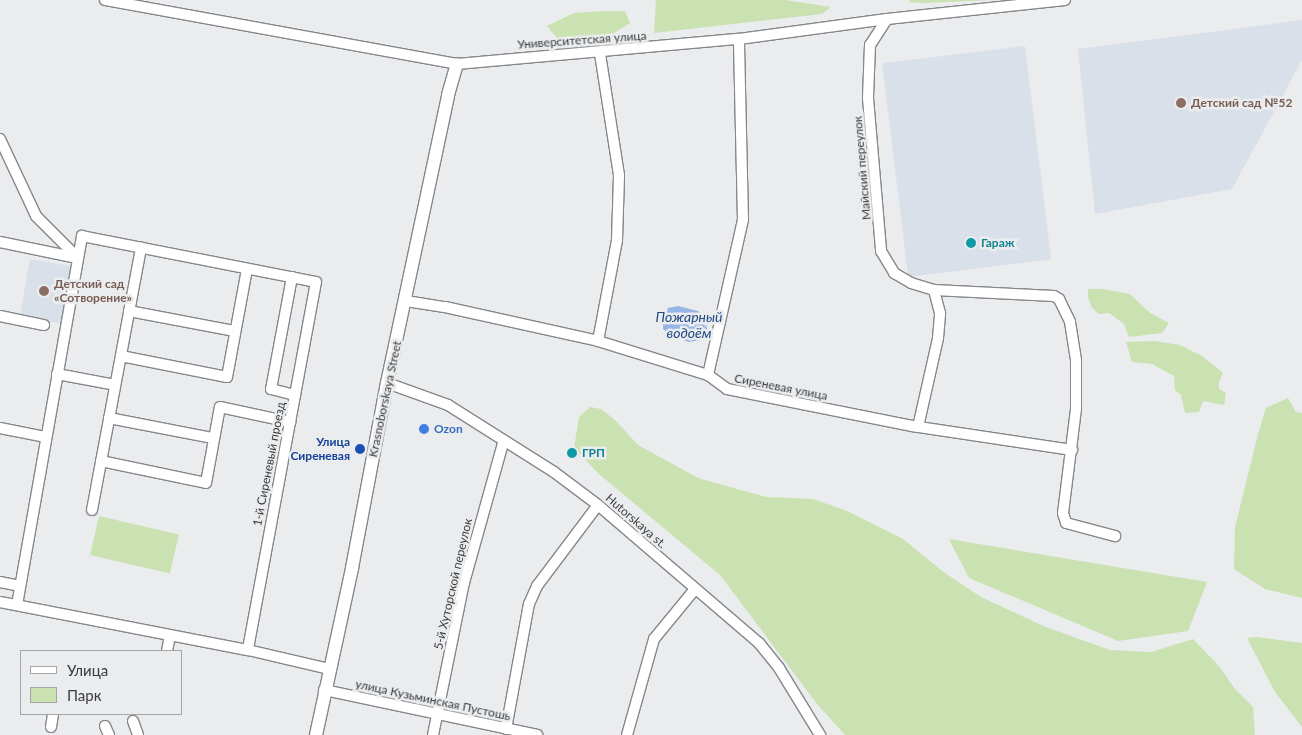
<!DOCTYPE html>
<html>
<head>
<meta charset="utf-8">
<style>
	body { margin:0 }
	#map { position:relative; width:1302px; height:735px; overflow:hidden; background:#eaecee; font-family:Lato,sans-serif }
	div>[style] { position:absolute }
	.built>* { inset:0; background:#dae0e9; transform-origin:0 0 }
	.green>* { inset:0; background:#cae2b1; transform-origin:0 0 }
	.water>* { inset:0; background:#95b6e7 }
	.roads { filter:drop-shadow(1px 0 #85878a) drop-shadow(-1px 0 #85878a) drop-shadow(0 1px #85878a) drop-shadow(0 -1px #85878a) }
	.minor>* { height:10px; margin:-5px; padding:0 5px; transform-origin:5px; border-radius:5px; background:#fff }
	.tertiary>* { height:12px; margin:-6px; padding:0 6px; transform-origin:6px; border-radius:6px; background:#fff }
	.dots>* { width:14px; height:14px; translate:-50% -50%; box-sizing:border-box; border:2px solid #eaecee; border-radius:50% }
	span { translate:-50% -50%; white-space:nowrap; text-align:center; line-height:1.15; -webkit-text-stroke:5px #eaecee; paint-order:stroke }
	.street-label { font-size:12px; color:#3a3b3c }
	.education-label { font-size:12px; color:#785e54; font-weight:700 }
	.left { translate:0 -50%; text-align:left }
	.culture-label { font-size:12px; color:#0d838f; font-weight:700 }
	.shop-label { font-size:12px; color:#366cbe; font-weight:700 }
	.transit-label { font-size:12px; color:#164399; font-weight:700 }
	.right { translate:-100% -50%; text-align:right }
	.water-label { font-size:14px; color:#224a85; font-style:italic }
	.legend { position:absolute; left:20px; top:650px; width:162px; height:65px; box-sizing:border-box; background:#eaecee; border:1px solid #a4a5a7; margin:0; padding:6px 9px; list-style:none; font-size:15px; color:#3a3b3c }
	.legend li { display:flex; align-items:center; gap:10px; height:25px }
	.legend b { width:25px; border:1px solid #a4a5a7 }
</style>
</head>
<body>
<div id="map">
	<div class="built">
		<div style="clip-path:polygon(1302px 20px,1302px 60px,1232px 189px,1095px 214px,1078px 49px)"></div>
		<div style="left:1025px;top:46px;width:215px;height:144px;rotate:83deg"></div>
		<div style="left:30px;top:259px;width:42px;height:58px;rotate:10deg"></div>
	</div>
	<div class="green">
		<div style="clip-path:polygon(656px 0,785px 0,831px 7px,822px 14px,654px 33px)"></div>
		<div style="clip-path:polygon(910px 0,992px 0,924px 3px,909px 2px)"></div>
		<div style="clip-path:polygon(607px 11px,625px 11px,630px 23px,611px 35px,557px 38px,547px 26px,574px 13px)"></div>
		<div style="clip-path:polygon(1088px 289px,1102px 289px,1130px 294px,1150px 313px,1169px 323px,1162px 333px,1129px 337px,1124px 324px,1109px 313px,1099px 314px,1092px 308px,1088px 297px)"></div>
		<div style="clip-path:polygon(1155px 341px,1180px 345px,1202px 356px,1223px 373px,1219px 382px,1219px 389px,1226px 393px,1224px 405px,1203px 401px,1199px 412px,1185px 413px,1181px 395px,1175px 390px,1174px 376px,1152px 364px,1132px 362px,1126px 342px)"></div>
		<div style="clip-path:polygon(1288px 398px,1296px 412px,1302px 413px,1302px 598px,1265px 589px,1234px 569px,1235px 527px,1258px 434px,1266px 408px)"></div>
		<div style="clip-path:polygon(590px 407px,601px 409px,615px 420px,638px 445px,698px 478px,766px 497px,813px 499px,847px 511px,903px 539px,942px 571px,981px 597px,1043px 626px,1110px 650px,1151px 652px,1193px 639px,1219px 666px,1235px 689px,1253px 707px,1255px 735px,845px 735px,817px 704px,720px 575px,599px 474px,574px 448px,579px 417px)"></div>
		<div style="left:99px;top:516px;width:82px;height:40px;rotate:13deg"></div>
		<div style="clip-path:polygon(949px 539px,1207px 582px,1188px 631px,1118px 641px,969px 578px)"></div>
		<div style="clip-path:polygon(1257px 637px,1302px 643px,1302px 727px,1275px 692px,1247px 638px)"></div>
	</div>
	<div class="water">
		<div style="clip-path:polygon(678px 306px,698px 311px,706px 318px,707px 331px,700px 340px,689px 342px,671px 336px,663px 329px,663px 319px,668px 308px)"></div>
	</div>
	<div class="roads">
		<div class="minor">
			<div style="left:105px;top:0;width:358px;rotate:10.3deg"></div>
			<div style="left:457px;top:64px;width:283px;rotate:-5.1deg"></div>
			<div style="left:739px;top:39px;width:149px;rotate:-7.7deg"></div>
			<div style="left:887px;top:19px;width:179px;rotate:-6.1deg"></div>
			<div style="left:887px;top:19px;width:31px;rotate:123deg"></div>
			<div style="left:870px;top:45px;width:53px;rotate:92.2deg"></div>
			<div style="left:868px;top:98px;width:154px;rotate:85.1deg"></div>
			<div style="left:881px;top:251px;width:26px;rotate:59deg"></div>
			<div style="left:894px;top:273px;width:20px;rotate:30deg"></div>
			<div style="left:911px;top:283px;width:24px;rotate:17deg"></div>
			<div style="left:934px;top:290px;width:120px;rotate:2.9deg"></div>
			<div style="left:1054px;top:296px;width:6px;rotate:31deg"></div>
			<div style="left:1059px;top:299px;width:25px;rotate:64deg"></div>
			<div style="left:1070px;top:322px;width:38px;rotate:81deg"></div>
			<div style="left:1076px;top:360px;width:49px;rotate:90deg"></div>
			<div style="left:1076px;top:409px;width:105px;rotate:97.1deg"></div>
			<div style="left:1063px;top:513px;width:10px;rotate:73deg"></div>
			<div style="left:1066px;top:523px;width:51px;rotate:14.9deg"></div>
			<div style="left:0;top:139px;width:85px;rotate:64.9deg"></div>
			<div style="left:36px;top:216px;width:59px;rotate:45deg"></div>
			<div style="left:0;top:242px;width:79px;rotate:11.7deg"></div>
			<div style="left:292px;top:277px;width:114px;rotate:100.6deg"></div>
			<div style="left:271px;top:389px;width:25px;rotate:14deg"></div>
			<div style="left:406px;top:301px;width:39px;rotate:9deg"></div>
			<div style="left:445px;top:307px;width:157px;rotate:12.5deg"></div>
			<div style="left:598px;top:341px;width:115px;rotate:17.2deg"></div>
			<div style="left:708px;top:375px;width:24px;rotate:36deg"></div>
			<div style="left:727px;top:389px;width:189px;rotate:11.3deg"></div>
			<div style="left:912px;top:426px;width:162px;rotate:8.5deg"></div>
			<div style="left:129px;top:311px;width:108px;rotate:10.7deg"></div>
			<div style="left:0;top:316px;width:45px;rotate:11.6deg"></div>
			<div style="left:598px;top:341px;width:103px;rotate:-79.3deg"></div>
			<div style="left:617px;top:240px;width:65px;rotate:-88.2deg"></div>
			<div style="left:619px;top:175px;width:123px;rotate:-98.9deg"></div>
			<div style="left:121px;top:356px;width:108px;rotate:11.2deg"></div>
			<div style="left:227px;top:377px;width:110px;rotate:-79.5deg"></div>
			<div style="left:57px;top:374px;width:59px;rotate:10.7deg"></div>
			<div style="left:708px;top:375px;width:159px;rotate:-77.3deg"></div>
			<div style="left:743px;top:220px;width:181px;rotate:-91.3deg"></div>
			<div style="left:387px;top:383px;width:65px;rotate:19.8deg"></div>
			<div style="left:448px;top:405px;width:125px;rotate:32.3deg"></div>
			<div style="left:554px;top:472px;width:55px;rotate:36.9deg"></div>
			<div style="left:598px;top:505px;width:212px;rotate:40.6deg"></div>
			<div style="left:759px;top:643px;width:32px;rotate:51deg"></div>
			<div style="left:779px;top:668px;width:79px;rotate:58.5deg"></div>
			<div style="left:109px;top:418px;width:106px;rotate:10.9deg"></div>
			<div style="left:918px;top:427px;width:91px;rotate:-77.3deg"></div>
			<div style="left:938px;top:338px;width:25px;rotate:-85deg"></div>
			<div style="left:940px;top:313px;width:24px;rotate:-105deg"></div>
			<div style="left:0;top:428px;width:47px;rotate:11.1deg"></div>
			<div style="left:101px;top:461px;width:107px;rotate:11.8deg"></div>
			<div style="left:206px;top:483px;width:77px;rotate:-79.6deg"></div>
			<div style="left:220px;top:407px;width:72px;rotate:12.1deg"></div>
			<div style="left:92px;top:510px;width:267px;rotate:-79.4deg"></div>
			<div style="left:0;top:582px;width:20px;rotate:11deg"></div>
			<div style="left:0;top:602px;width:253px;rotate:11deg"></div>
			<div style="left:248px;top:650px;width:83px;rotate:13.2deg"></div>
			<div style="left:17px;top:605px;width:375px;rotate:-80deg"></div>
			<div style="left:82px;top:236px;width:238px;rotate:11.1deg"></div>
			<div style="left:316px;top:282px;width:374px;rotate:100.5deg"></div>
			<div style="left:167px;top:651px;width:16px;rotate:-79deg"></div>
			<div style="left:324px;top:690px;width:218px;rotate:11.9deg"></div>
			<div style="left:133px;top:721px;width:15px;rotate:70deg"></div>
			<div style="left:105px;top:726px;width:10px;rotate:66deg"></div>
			<div style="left:51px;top:727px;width:13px;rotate:-81deg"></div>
			<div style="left:506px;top:729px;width:127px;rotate:-79.6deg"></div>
			<div style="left:529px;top:604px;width:20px;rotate:-66deg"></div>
			<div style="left:537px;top:586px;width:101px;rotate:-53deg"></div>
			<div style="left:433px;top:735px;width:155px;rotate:-78.5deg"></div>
			<div style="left:464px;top:583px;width:148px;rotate:-74.4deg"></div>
			<div style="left:627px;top:735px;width:100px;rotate:-74.3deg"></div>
			<div style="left:654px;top:639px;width:65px;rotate:-50.6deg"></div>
		</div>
		<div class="tertiary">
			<div style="left:316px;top:735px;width:171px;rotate:-77.8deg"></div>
			<div style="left:352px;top:568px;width:188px;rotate:-79.3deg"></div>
			<div style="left:387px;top:383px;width:294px;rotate:-78deg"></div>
			<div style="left:448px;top:95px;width:32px;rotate:-74deg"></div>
		</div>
	</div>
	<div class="dots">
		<div style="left:1181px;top:103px;background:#8d6e63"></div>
		<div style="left:971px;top:243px;background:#0f9aa8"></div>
		<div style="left:44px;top:291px;background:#8d6e63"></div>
		<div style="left:424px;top:429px;background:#3f7fe0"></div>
		<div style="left:360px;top:449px;background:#1a4fb4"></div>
		<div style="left:572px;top:453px;background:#0f9aa8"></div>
	</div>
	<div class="street-label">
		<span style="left:582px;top:40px;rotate:-4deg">Университетская улица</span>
		<span style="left:862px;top:168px;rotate:-95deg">Майский переулок</span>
		<span style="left:781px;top:387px;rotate:11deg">Сиреневая улица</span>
		<span style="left:385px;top:399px;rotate:-78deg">Krasnoborskaya Street</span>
		<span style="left:269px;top:464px;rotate:-79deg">1-й Сиреневый проезд</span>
		<span style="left:636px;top:521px;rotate:41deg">Hutorskaya st.</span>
		<span style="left:453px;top:584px;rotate:-77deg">5-й Хуторской переулок</span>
		<span style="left:433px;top:700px;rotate:12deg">улица Кузьминская Пустошь</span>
	</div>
	<div class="education-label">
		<span class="left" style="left:1191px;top:103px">Детский сад №52</span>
		<span class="left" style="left:54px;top:291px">Детский сад<br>«Сотворение»</span>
	</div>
	<div class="culture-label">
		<span class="left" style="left:981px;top:243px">Гараж</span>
		<span class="left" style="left:582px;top:453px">ГРП</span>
	</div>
	<div class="shop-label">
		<span class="left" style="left:434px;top:429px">Ozon</span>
	</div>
	<div class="transit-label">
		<span class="right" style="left:350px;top:449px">Улица<br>Сиреневая</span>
	</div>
	<div class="water-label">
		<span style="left:689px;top:325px">Пожарный<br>водоём</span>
	</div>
	<ul class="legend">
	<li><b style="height:6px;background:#fff"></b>Улица</li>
	<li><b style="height:14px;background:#cae2b1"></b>Парк</li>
	</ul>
</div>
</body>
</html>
